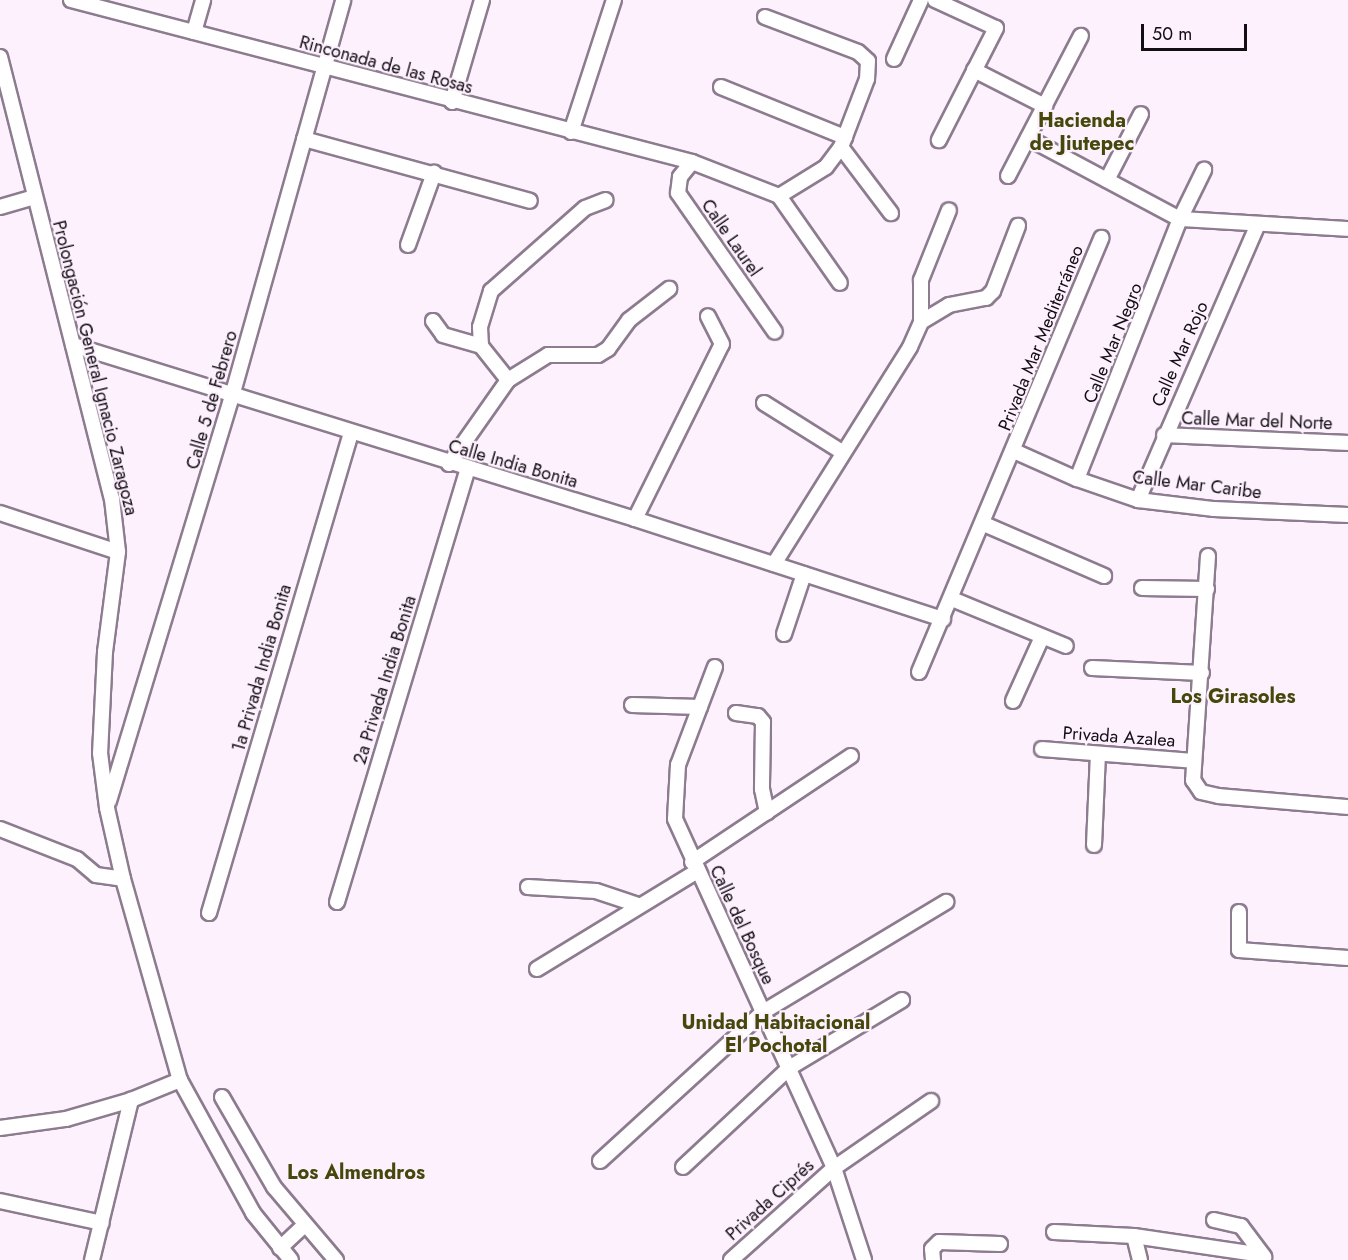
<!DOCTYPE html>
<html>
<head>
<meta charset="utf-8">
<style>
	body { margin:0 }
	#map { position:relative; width:1348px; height:1260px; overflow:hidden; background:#fdf1fe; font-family:Jost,sans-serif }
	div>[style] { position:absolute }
	.roads { filter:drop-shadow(2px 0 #8d7b8f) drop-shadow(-2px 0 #8d7b8f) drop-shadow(0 2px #8d7b8f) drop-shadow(0 -2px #8d7b8f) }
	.street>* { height:14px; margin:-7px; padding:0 7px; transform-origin:7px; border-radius:7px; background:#fff }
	span { translate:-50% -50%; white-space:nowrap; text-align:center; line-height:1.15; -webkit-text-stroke:4.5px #fdf1fe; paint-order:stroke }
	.street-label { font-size:18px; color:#130d14 }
	.neighbourhood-label { font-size:20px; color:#44480b; font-weight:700 }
	.scale { position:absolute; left:1141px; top:24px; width:106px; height:27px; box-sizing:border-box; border:3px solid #130d14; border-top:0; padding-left:8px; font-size:18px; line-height:21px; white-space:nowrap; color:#130d14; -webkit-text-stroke:4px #fdf1fe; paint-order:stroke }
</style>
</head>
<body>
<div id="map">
	<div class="roads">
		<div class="street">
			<div style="left:71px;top:0;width:642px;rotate:14.62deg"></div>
			<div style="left:692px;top:162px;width:93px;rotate:21.3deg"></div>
			<div style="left:779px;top:196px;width:106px;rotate:55deg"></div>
			<div style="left:935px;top:0;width:67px;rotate:24.7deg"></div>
			<div style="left:996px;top:28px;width:126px;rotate:117deg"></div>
			<div style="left:765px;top:17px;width:99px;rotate:20.6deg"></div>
			<div style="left:858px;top:52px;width:13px;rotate:42deg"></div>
			<div style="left:868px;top:61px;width:18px;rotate:93deg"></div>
			<div style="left:867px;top:79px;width:73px;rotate:110.9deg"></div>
			<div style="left:841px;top:147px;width:25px;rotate:127deg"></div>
			<div style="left:826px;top:167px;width:55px;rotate:148.3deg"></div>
			<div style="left:194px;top:32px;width:33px;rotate:-74deg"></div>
			<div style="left:0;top:57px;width:456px;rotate:75.8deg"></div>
			<div style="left:112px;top:499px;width:53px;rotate:83.5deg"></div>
			<div style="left:118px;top:552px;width:101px;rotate:97.4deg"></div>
			<div style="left:105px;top:652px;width:101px;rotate:92.8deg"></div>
			<div style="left:100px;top:753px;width:55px;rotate:82.7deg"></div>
			<div style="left:107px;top:808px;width:73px;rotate:77.3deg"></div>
			<div style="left:123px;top:879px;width:209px;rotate:74.2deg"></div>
			<div style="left:180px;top:1080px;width:152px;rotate:61.2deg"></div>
			<div style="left:253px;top:1213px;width:60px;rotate:51deg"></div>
			<div style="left:894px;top:59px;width:65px;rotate:-65.4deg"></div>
			<div style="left:974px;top:70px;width:80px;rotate:26.9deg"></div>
			<div style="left:721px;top:87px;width:134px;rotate:22deg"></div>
			<div style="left:452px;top:102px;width:106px;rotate:-73.6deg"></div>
			<div style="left:571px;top:132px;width:139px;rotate:-72deg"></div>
			<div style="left:1028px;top:138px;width:172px;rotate:28.1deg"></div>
			<div style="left:1180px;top:219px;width:168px;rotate:3.4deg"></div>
			<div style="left:304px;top:139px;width:234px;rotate:15.3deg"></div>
			<div style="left:841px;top:147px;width:83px;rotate:52.9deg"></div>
			<div style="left:692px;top:162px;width:19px;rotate:129deg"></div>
			<div style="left:680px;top:177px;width:16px;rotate:97deg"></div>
			<div style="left:678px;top:193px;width:169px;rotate:55.1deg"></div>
			<div style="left:1008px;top:176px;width:158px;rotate:-62.5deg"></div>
			<div style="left:1107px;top:180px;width:74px;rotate:-62.7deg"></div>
			<div style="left:0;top:207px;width:35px;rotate:-16deg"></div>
			<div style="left:408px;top:245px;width:77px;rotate:-70.1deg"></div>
			<div style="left:433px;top:321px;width:17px;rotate:54deg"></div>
			<div style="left:443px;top:335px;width:40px;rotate:16deg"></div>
			<div style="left:481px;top:346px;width:43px;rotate:51.5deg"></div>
			<div style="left:921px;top:322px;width:33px;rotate:-31deg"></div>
			<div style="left:949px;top:305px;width:38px;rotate:-11deg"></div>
			<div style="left:986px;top:298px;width:10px;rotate:-45deg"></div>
			<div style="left:993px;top:291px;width:70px;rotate:-69deg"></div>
			<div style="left:73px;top:345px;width:588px;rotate:17.2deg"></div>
			<div style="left:635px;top:519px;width:324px;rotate:18deg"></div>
			<div style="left:481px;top:346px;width:19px;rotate:-93deg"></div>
			<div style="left:480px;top:327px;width:38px;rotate:-73deg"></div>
			<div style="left:491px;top:291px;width:125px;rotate:-41.4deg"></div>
			<div style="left:585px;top:208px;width:22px;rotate:-21deg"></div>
			<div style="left:764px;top:403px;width:92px;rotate:32.1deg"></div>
			<div style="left:1164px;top:435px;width:184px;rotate:2.5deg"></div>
			<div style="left:1014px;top:451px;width:69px;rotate:24deg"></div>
			<div style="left:1077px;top:479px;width:65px;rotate:19deg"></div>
			<div style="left:1138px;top:500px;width:77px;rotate:6.8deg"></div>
			<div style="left:1214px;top:509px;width:134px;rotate:2.6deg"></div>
			<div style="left:449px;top:464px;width:103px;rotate:-54.9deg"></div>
			<div style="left:508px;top:380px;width:47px;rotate:-32deg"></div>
			<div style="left:548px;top:355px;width:50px"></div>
			<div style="left:598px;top:355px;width:12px;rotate:-31deg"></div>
			<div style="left:608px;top:349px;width:36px;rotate:-54deg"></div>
			<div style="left:629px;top:320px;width:51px;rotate:-37.8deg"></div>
			<div style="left:1077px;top:479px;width:280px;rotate:-68.4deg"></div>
			<div style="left:1180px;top:219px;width:55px;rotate:-63.9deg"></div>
			<div style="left:1138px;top:500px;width:301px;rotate:-66.5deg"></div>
			<div style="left:0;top:513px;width:124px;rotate:18.3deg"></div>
			<div style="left:635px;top:519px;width:195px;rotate:-63.6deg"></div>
			<div style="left:722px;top:344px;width:31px;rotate:-117deg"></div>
			<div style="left:984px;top:524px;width:131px;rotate:23.4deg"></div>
			<div style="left:1208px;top:556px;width:225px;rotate:93.8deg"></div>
			<div style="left:1193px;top:780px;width:14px;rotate:56deg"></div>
			<div style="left:1201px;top:792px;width:18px;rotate:13deg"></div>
			<div style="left:1219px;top:796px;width:129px;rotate:4.9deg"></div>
			<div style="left:774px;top:564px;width:256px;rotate:-57.9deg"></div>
			<div style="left:910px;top:347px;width:27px;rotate:-66deg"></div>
			<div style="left:921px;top:322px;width:42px;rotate:-90deg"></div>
			<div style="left:921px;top:280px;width:75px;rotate:-68.2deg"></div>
			<div style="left:1142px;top:588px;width:65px;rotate:0.9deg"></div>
			<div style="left:952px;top:599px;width:123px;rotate:22.4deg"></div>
			<div style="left:784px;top:634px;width:63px;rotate:-71.6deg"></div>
			<div style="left:715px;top:667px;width:105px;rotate:110.7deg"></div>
			<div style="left:678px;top:765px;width:54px;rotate:93.2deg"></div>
			<div style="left:675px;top:819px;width:384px;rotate:65.5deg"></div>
			<div style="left:834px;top:1168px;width:97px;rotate:71.9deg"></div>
			<div style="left:1092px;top:668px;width:110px;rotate:2.6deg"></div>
			<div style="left:919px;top:672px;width:471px;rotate:-67.2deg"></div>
			<div style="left:1013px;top:701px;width:70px;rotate:-65.6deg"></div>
			<div style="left:632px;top:705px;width:68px;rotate:1.7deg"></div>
			<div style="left:736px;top:713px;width:22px;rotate:8deg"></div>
			<div style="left:758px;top:716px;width:8px;rotate:50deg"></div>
			<div style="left:763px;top:722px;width:67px;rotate:90.9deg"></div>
			<div style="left:762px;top:789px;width:24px;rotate:78deg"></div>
			<div style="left:1042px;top:749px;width:151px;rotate:4.5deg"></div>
			<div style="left:109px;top:801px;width:423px;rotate:-73.1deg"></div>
			<div style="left:232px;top:396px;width:411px;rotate:-74.3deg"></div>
			<div style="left:0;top:829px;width:83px;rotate:21.3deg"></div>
			<div style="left:77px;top:859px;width:25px;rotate:40deg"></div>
			<div style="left:96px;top:875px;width:27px;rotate:8deg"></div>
			<div style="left:1094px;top:845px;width:91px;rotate:-87.5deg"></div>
			<div style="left:692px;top:862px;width:191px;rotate:-33.7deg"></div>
			<div style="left:528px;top:887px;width:68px;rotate:3.4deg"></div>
			<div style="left:596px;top:891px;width:44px;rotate:18.4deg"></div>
			<div style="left:337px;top:902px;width:452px;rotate:-73.2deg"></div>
			<div style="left:1239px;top:912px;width:38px;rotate:90deg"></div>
			<div style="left:1239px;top:950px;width:109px;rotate:4.2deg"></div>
			<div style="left:209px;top:913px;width:501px;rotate:-73.52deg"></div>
			<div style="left:537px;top:969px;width:186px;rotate:-31.4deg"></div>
			<div style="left:222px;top:1097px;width:104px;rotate:60deg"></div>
			<div style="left:274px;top:1187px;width:96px;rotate:49.7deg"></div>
			<div style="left:0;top:1128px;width:67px;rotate:-7.8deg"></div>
			<div style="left:66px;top:1119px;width:68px;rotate:-16.3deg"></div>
			<div style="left:131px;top:1100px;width:53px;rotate:-22.2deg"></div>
			<div style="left:600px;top:1161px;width:221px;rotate:-42.4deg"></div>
			<div style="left:763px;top:1012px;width:214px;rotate:-31deg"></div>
			<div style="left:683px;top:1167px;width:145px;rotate:-43deg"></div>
			<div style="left:789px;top:1068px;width:132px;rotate:-31deg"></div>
			<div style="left:0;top:1201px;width:104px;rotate:12.2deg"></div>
			<div style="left:1214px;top:1220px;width:28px;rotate:13deg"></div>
			<div style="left:1241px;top:1226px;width:39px;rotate:53deg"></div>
			<div style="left:1054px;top:1232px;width:80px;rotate:2.9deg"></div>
			<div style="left:1134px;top:1236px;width:130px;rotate:8.4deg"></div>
			<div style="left:1134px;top:1236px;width:25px;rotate:76deg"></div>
			<div style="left:280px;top:1248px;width:33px;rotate:-43deg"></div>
			<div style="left:92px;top:1260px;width:165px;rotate:-76.3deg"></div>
			<div style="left:731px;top:1260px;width:138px;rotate:-41.8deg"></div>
			<div style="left:834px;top:1168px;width:118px;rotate:-34.6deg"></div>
			<div style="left:933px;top:1260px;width:11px;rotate:-95deg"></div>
			<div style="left:932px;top:1249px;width:10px;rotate:-45deg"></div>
			<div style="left:939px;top:1242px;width:61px;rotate:1.9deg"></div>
		</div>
	</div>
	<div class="street-label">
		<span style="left:386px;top:65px;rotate:15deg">Rinconada de las Rosas</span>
		<span style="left:731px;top:238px;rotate:55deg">Calle Laurel</span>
		<span style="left:1041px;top:338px;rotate:-68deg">Privada Mar Mediterráneo</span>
		<span style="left:1113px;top:343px;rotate:-68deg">Calle Mar Negro</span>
		<span style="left:1180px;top:354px;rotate:-66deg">Calle Mar Rojo</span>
		<span style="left:95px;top:368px;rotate:76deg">Prolongación General Ignacio Zaragoza</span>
		<span style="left:212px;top:400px;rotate:-74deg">Calle 5 de Febrero</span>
		<span style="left:1257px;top:421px;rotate:2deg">Calle Mar del Norte</span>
		<span style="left:513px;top:464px;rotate:16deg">Calle India Bonita</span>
		<span style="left:1197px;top:485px;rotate:7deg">Calle Mar Caribe</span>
		<span style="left:262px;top:668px;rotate:-74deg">1a Privada India Bonita</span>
		<span style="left:385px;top:680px;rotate:-73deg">2a Privada India Bonita</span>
		<span style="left:1119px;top:737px;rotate:4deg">Privada Azalea</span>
		<span style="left:742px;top:925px;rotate:65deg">Calle del Bosque</span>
		<span style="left:770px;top:1200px;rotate:-42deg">Privada Ciprés</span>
	</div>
	<div class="neighbourhood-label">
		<span style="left:1082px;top:132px">Hacienda<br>de Jiutepec</span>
		<span style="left:1233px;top:696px">Los Girasoles</span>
		<span style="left:776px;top:1034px">Unidad Habitacional<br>El Pochotal</span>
		<span style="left:356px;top:1172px">Los Almendros</span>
	</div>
	<div class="scale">50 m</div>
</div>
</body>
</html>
